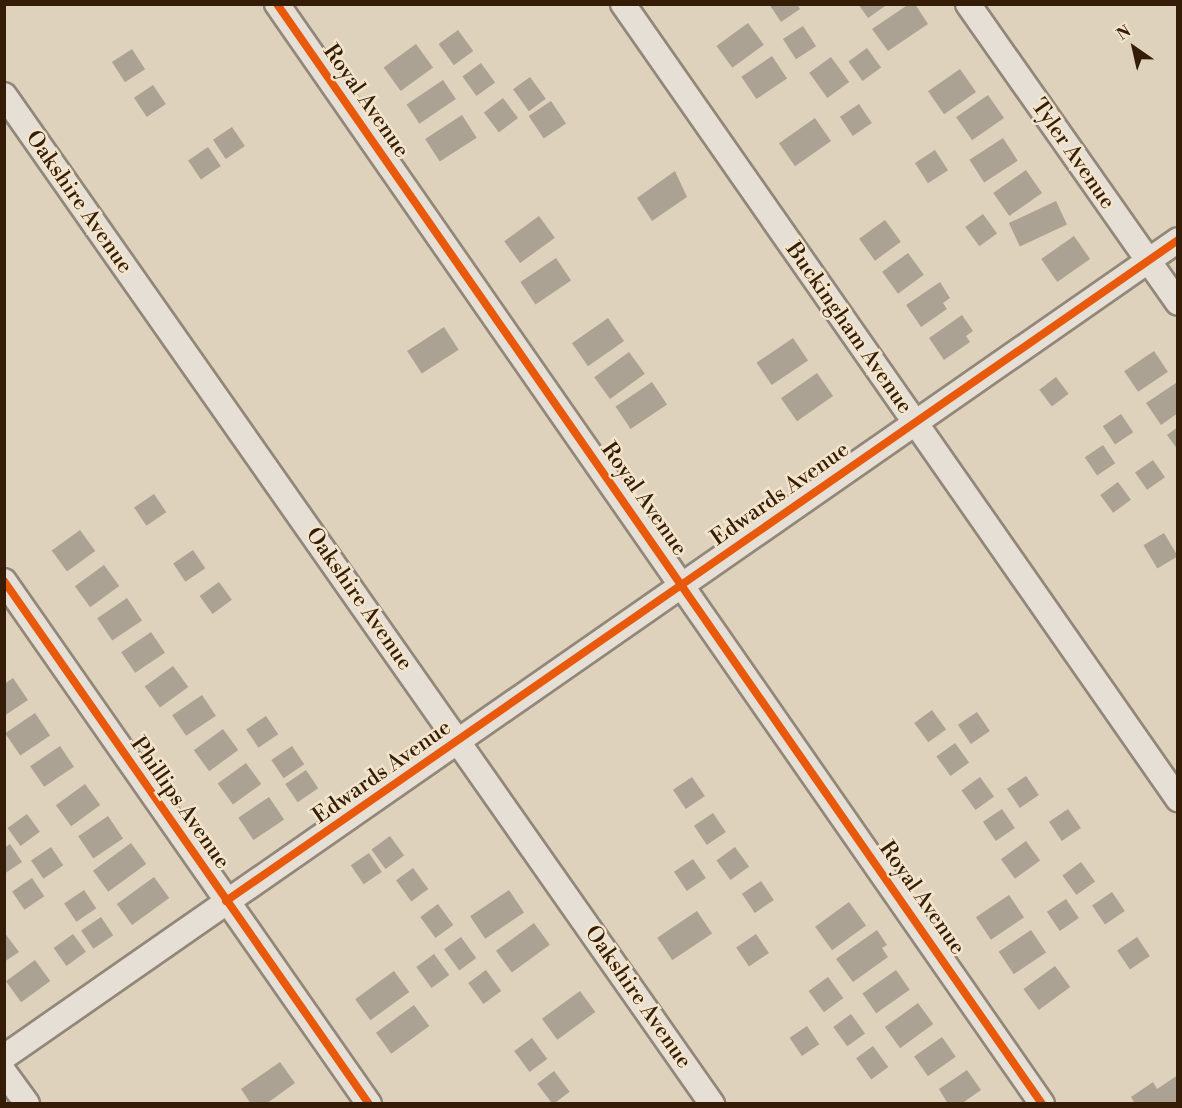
<!DOCTYPE html>
<html>
<head>
<meta charset="utf-8">
<style>
	body { margin:0 }
	#map { position:relative; width:1182px; height:1108px; overflow:hidden; background:#dfd2bd; font-family:"Libre Bodoni",serif }
	div>[style] { position:absolute }
	.building>* { inset:0; background:#aca293; transform-origin:0 0 }
	.roads { filter:drop-shadow(2px 0 #928779) drop-shadow(-2px 0 #928779) drop-shadow(0 2px #928779) drop-shadow(0 -2px #928779) }
	.minor>* { height:24px; margin:-12px; padding:0 12px; transform-origin:12px; border-radius:12px; background:#e5dfd5 }
	.cycleway>* { height:8px; margin:-4px; padding:0 4px; transform-origin:4px; border-radius:4px; background:#e8590c }
	span { translate:-50% -50%; white-space:nowrap; text-align:center; line-height:1.15; -webkit-text-stroke:5px #f3e4cc; paint-order:stroke }
	.street-label { font-size:22px; color:#351c07 }
	.frame { position:absolute; inset:0; border:6px solid #351c07; pointer-events:none }
	.north { position:absolute; left:1104px; top:18px; width:60px; height:60px; -webkit-text-stroke:4px #f3e4cc; paint-order:stroke; rotate:326deg; font-size:16px; font-weight:700; line-height:24px; text-align:center; color:#351c07 }
	.north::after { content:''; display:block; margin:auto; width:21px; height:27px; background:#351c07; clip-path:polygon(50% 0,100% 100%,50% 72%,0 100%) }
</style>
</head>
<body>
<div id="map">
	<div class="building">
		<div style="clip-path:polygon(769px 4px,797px 4px,800px 9px,781px 22px)"></div>
		<div style="clip-path:polygon(858px 4px,888px 4px,868px 18px)"></div>
		<div style="clip-path:polygon(909px 4px,915px 4px,928px 24px,888px 51px,872px 29px)"></div>
		<div style="left:748px;top:23px;width:27px;height:39px;rotate:54deg"></div>
		<div style="left:803px;top:26px;width:24px;height:24px;rotate:57deg"></div>
		<div style="left:458px;top:30px;width:26px;height:24px;rotate:54deg"></div>
		<div style="left:416px;top:44px;width:29px;height:40px;rotate:54deg"></div>
		<div style="left:867px;top:48px;width:24px;height:23px;rotate:54deg"></div>
		<div style="left:132px;top:49px;width:24px;height:24px;rotate:57deg"></div>
		<div style="left:772px;top:56px;width:27px;height:37px;rotate:56deg"></div>
		<div style="left:831px;top:57px;width:31px;height:27px;rotate:54deg"></div>
		<div style="left:481px;top:63px;width:24px;height:23px;rotate:54deg"></div>
		<div style="left:960px;top:69px;width:28px;height:39px;rotate:55deg"></div>
		<div style="left:530px;top:77px;width:27px;height:21px;rotate:54deg"></div>
		<div style="left:443px;top:80px;width:23px;height:44px;rotate:56deg"></div>
		<div style="left:153px;top:85px;width:23px;height:23px;rotate:56deg"></div>
		<div style="left:988px;top:95px;width:28px;height:39px;rotate:55deg"></div>
		<div style="left:503px;top:98px;width:25px;height:24px;rotate:53deg"></div>
		<div style="left:551px;top:101px;width:27px;height:27px;rotate:56deg"></div>
		<div style="left:859px;top:104px;width:23px;height:23px;rotate:56deg"></div>
		<div style="left:462px;top:115px;width:27px;height:44px;rotate:57deg"></div>
		<div style="left:815px;top:118px;width:28px;height:44px;rotate:55deg"></div>
		<div style="left:232px;top:127px;width:23px;height:23px;rotate:56deg"></div>
		<div style="left:1003px;top:138px;width:27px;height:40px;rotate:57deg"></div>
		<div style="left:208px;top:147px;width:23px;height:24px;rotate:56deg"></div>
		<div style="left:935px;top:150px;width:24px;height:24px;rotate:57deg"></div>
		<div style="left:1026px;top:170px;width:28px;height:40px;rotate:55deg"></div>
		<div style="clip-path:polygon(675px 171px,687px 197px,652px 221px,637px 198px)"></div>
		<div style="left:1056px;top:201px;width:26px;height:52px;rotate:65deg"></div>
		<div style="left:983px;top:214px;width:24px;height:22px;rotate:54deg"></div>
		<div style="left:539px;top:216px;width:27px;height:43px;rotate:54deg"></div>
		<div style="left:885px;top:220px;width:27px;height:32px;rotate:54deg"></div>
		<div style="left:1074px;top:236px;width:28px;height:40px;rotate:55deg"></div>
		<div style="left:908px;top:253px;width:27px;height:32px;rotate:54deg"></div>
		<div style="left:556px;top:258px;width:27px;height:43px;rotate:56deg"></div>
		<div style="clip-path:polygon(940px 282px,950px 298px,943px 303px,947px 309px,921px 327px,906px 305px)"></div>
		<div style="clip-path:polygon(962px 315px,973px 331px,966px 336px,970px 342px,944px 360px,929px 338px)"></div>
		<div style="left:608px;top:318px;width:28px;height:44px;rotate:55deg"></div>
		<div style="left:444px;top:327px;width:27px;height:44px;rotate:57deg"></div>
		<div style="left:793px;top:338px;width:27px;height:44px;rotate:56deg"></div>
		<div style="left:1154px;top:351px;width:25px;height:36px;rotate:56deg"></div>
		<div style="left:629px;top:352px;width:27px;height:43px;rotate:54deg"></div>
		<div style="left:817px;top:373px;width:28px;height:44px;rotate:55deg"></div>
		<div style="left:1056px;top:377px;width:21px;height:21px;rotate:53deg"></div>
		<div style="left:652px;top:382px;width:27px;height:44px;rotate:56deg"></div>
		<div style="clip-path:polygon(1176px 383px,1178px 413px,1161px 425px,1146px 403px)"></div>
		<div style="left:1121px;top:414px;width:22px;height:22px;rotate:56deg"></div>
		<div style="clip-path:polygon(1178px 427px,1178px 450px,1167px 435px)"></div>
		<div style="left:1103px;top:445px;width:22px;height:22px;rotate:56deg"></div>
		<div style="left:1153px;top:460px;width:21px;height:22px;rotate:55deg"></div>
		<div style="left:1118px;top:482px;width:22px;height:22px;rotate:54deg"></div>
		<div style="left:154px;top:494px;width:22px;height:24px;rotate:56deg"></div>
		<div style="left:80px;top:530px;width:26px;height:35px;rotate:54deg"></div>
		<div style="left:1164px;top:533px;width:27px;height:24px;rotate:59deg"></div>
		<div style="left:193px;top:550px;width:22px;height:24px;rotate:56deg"></div>
		<div style="left:104px;top:565px;width:26px;height:36px;rotate:54deg"></div>
		<div style="left:219px;top:582px;width:22px;height:24px;rotate:54deg"></div>
		<div style="left:127px;top:598px;width:27px;height:36px;rotate:56deg"></div>
		<div style="left:151px;top:632px;width:25px;height:36px;rotate:56deg"></div>
		<div style="left:173px;top:666px;width:26px;height:35px;rotate:54deg"></div>
		<div style="clip-path:polygon(13px 678px,28px 700px,4px 716px,4px 684px)"></div>
		<div style="left:202px;top:695px;width:25px;height:36px;rotate:56deg"></div>
		<div style="left:932px;top:710px;width:24px;height:22px;rotate:54deg"></div>
		<div style="left:977px;top:712px;width:23px;height:23px;rotate:56deg"></div>
		<div style="left:35px;top:713px;width:27px;height:36px;rotate:56deg"></div>
		<div style="left:266px;top:716px;width:22px;height:24px;rotate:56deg"></div>
		<div style="left:223px;top:729px;width:26px;height:36px;rotate:54deg"></div>
		<div style="left:955px;top:743px;width:24px;height:23px;rotate:54deg"></div>
		<div style="left:60px;top:746px;width:25px;height:36px;rotate:56deg"></div>
		<div style="left:292px;top:746px;width:22px;height:25px;rotate:56deg"></div>
		<div style="left:246px;top:763px;width:26px;height:35px;rotate:54deg"></div>
		<div style="left:306px;top:770px;width:22px;height:25px;rotate:56deg"></div>
		<div style="left:1026px;top:776px;width:23px;height:23px;rotate:56deg"></div>
		<div style="left:692px;top:777px;width:23px;height:23px;rotate:56deg"></div>
		<div style="left:980px;top:777px;width:24px;height:23px;rotate:54deg"></div>
		<div style="left:85px;top:784px;width:26px;height:36px;rotate:54deg"></div>
		<div style="left:269px;top:797px;width:27px;height:37px;rotate:56deg"></div>
		<div style="left:1002px;top:809px;width:23px;height:23px;rotate:56deg"></div>
		<div style="left:1068px;top:809px;width:23px;height:23px;rotate:56deg"></div>
		<div style="left:713px;top:813px;width:23px;height:23px;rotate:56deg"></div>
		<div style="left:27px;top:814px;width:22px;height:24px;rotate:54deg"></div>
		<div style="left:108px;top:816px;width:27px;height:36px;rotate:56deg"></div>
		<div style="left:390px;top:836px;width:24px;height:23px;rotate:54deg"></div>
		<div style="left:1026px;top:841px;width:24px;height:31px;rotate:54deg"></div>
		<div style="left:131px;top:843px;width:26px;height:47px;rotate:54deg"></div>
		<div style="clip-path:polygon(10px 844px,22px 862px,4px 874px,4px 848px)"></div>
		<div style="left:51px;top:847px;width:22px;height:24px;rotate:56deg"></div>
		<div style="left:735px;top:847px;width:24px;height:23px;rotate:54deg"></div>
		<div style="left:369px;top:853px;width:23px;height:22px;rotate:56deg"></div>
		<div style="left:693px;top:859px;width:23px;height:23px;rotate:56deg"></div>
		<div style="left:1081px;top:862px;width:24px;height:23px;rotate:54deg"></div>
		<div style="left:413px;top:868px;width:26px;height:21px;rotate:54deg"></div>
		<div style="left:154px;top:877px;width:26px;height:46px;rotate:54deg"></div>
		<div style="left:32px;top:878px;width:22px;height:24px;rotate:56deg"></div>
		<div style="left:761px;top:881px;width:23px;height:23px;rotate:56deg"></div>
		<div style="left:84px;top:890px;width:22px;height:24px;rotate:56deg"></div>
		<div style="left:509px;top:890px;width:27px;height:47px;rotate:56deg"></div>
		<div style="left:1112px;top:892px;width:23px;height:24px;rotate:56deg"></div>
		<div style="left:1009px;top:895px;width:27px;height:40px;rotate:56deg"></div>
		<div style="left:1066px;top:899px;width:23px;height:23px;rotate:56deg"></div>
		<div style="left:849px;top:902px;width:29px;height:42px;rotate:54deg"></div>
		<div style="left:438px;top:904px;width:26px;height:22px;rotate:54deg"></div>
		<div style="left:697px;top:911px;width:27px;height:48px;rotate:56deg"></div>
		<div style="left:101px;top:917px;width:22px;height:24px;rotate:56deg"></div>
		<div style="left:534px;top:923px;width:27px;height:47px;rotate:54deg"></div>
		<div style="clip-path:polygon(877px 930px,887px 945px,882px 948px,888px 957px,853px 982px,836px 959px)"></div>
		<div style="left:1031px;top:930px;width:27px;height:39px;rotate:56deg"></div>
		<div style="clip-path:polygon(4px 932px,19px 952px,4px 962px)"></div>
		<div style="left:73px;top:934px;width:22px;height:24px;rotate:54deg"></div>
		<div style="left:756px;top:934px;width:23px;height:24px;rotate:56deg"></div>
		<div style="left:461px;top:937px;width:26px;height:21px;rotate:54deg"></div>
		<div style="left:1137px;top:937px;width:23px;height:24px;rotate:56deg"></div>
		<div style="left:434px;top:954px;width:26px;height:22px;rotate:54deg"></div>
		<div style="left:35px;top:960px;width:26px;height:36px;rotate:54deg"></div>
		<div style="left:1055px;top:966px;width:26px;height:39px;rotate:54deg"></div>
		<div style="left:486px;top:970px;width:26px;height:22px;rotate:54deg"></div>
		<div style="left:896px;top:970px;width:24px;height:41px;rotate:55deg"></div>
		<div style="left:394px;top:971px;width:26px;height:48px;rotate:54deg"></div>
		<div style="left:828px;top:977px;width:26px;height:24px;rotate:54deg"></div>
		<div style="left:580px;top:991px;width:26px;height:47px;rotate:54deg"></div>
		<div style="left:918px;top:1003px;width:26px;height:41px;rotate:54deg"></div>
		<div style="left:414px;top:1005px;width:26px;height:47px;rotate:54deg"></div>
		<div style="left:851px;top:1014px;width:24px;height:22px;rotate:54deg"></div>
		<div style="left:807px;top:1026px;width:22px;height:21px;rotate:56deg"></div>
		<div style="left:942px;top:1037px;width:24px;height:34px;rotate:55deg"></div>
		<div style="left:532px;top:1038px;width:26px;height:22px;rotate:54deg"></div>
		<div style="left:873px;top:1046px;width:26px;height:21px;rotate:54deg"></div>
		<div style="clip-path:polygon(280px 1062px,295px 1083px,266px 1104px,251px 1104px,241px 1089px)"></div>
		<div style="clip-path:polygon(967px 1070px,981px 1090px,961px 1104px,948px 1104px,939px 1089px)"></div>
		<div style="left:554px;top:1071px;width:26px;height:21px;rotate:53deg"></div>
		<div style="clip-path:polygon(1178px 1075px,1178px 1104px,1135px 1104px,1131px 1097px,1153px 1082px,1157px 1089px)"></div>
	</div>
	<div class="roads">
		<div class="minor">
			<div style="left:277px;top:4px;width:1340px;rotate:55.18deg"></div>
			<div style="left:623px;top:4px;width:970px;rotate:55.08deg"></div>
			<div style="left:968px;top:4px;width:365px;rotate:54.9deg"></div>
			<div style="left:4px;top:95px;width:1233px;rotate:54.94deg"></div>
			<div style="left:4px;top:581px;width:638px;rotate:55.09deg"></div>
			<div style="left:4px;top:1057px;width:1430px;rotate:-34.83deg"></div>
			<div style="left:4px;top:1072px;width:39px;rotate:54deg"></div>
		</div>
	</div>
	<div class="cycleway">
		<div style="left:277px;top:4px;width:1340px;rotate:55.18deg"></div>
		<div style="left:4px;top:581px;width:638px;rotate:55.09deg"></div>
		<div style="left:226px;top:901px;width:1159px;rotate:-34.77deg"></div>
	</div>
	<div class="street-label">
		<span style="left:366px;top:101px;rotate:55deg">Royal Avenue</span>
		<span style="left:1073px;top:154px;rotate:55deg">Tyler Avenue</span>
		<span style="left:79px;top:202px;rotate:55deg">Oakshire Avenue</span>
		<span style="left:849px;top:328px;rotate:55deg">Buckingham Avenue</span>
		<span style="left:780px;top:494px;rotate:-35deg">Edwards Avenue</span>
		<span style="left:644px;top:499px;rotate:55deg">Royal Avenue</span>
		<span style="left:359px;top:599px;rotate:55deg">Oakshire Avenue</span>
		<span style="left:382px;top:772px;rotate:-35deg">Edwards Avenue</span>
		<span style="left:180px;top:803px;rotate:55deg">Phillips Avenue</span>
		<span style="left:922px;top:898px;rotate:55deg">Royal Avenue</span>
		<span style="left:638px;top:997px;rotate:55deg">Oakshire Avenue</span>
	</div>
	<div class="frame"></div>
	<div class="north">N</div>
</div>
</body>
</html>
